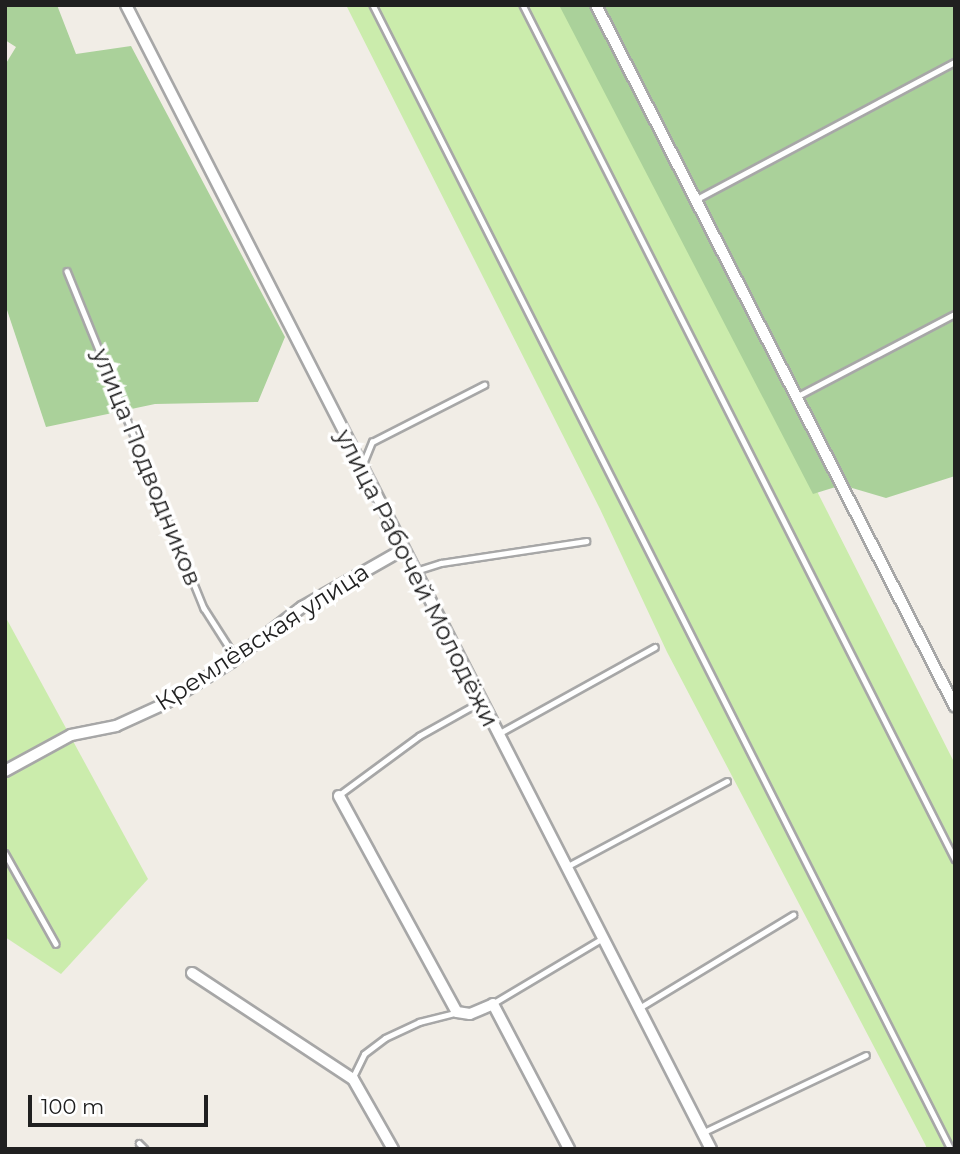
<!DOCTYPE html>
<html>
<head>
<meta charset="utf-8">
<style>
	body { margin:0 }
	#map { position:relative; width:960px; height:1154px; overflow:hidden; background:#f1ede6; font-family:Montserrat,sans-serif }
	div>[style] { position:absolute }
	.grass>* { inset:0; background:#cbecac }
	.forest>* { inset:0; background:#aad19a }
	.roads { filter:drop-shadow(2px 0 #a7a7a7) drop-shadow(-2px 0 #a7a7a7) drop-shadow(0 2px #a7a7a7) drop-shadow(0 -2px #a7a7a7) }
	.lane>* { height:4.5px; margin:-2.25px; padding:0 2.25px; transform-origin:2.25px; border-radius:2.25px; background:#fff }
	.street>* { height:10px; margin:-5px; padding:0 5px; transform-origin:5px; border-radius:5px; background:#fff }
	span { translate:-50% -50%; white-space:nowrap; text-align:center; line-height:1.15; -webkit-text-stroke:7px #fff; paint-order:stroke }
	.street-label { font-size:24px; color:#202020 }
	.frame { position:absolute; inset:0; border:7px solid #202020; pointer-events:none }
	.scale { position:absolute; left:28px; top:1095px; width:180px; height:32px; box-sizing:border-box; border:4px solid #202020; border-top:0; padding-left:9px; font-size:21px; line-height:24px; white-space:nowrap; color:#202020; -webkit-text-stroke:5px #fff; paint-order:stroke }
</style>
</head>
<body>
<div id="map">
	<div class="grass">
		<div style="clip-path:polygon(346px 5px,571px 5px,955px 764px,955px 1149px,927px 1149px,925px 1144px,667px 652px,600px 509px)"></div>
		<div style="clip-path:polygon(5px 616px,148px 879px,61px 974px,5px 937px)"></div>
	</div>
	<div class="forest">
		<div style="clip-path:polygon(5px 5px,57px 5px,76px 54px,131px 46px,285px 337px,258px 402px,155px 404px,46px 427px,5px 304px,5px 65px,16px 47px,5px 40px)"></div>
		<div style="clip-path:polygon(559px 5px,955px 5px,955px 476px,886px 498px,842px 485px,813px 494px)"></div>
	</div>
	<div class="roads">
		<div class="lane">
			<div style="left:373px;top:5px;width:1282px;rotate:63.2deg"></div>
			<div style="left:523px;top:5px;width:957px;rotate:63.17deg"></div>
			<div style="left:695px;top:200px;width:294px;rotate:-28deg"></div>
			<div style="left:67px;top:271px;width:364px;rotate:67.9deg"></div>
			<div style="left:204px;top:608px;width:59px;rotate:57.4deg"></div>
			<div style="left:796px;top:397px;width:179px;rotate:-27.6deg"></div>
			<div style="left:363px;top:464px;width:24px;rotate:-68deg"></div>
			<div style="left:372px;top:442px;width:126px;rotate:-27deg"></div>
			<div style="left:416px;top:571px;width:26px;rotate:-18deg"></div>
			<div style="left:441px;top:563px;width:147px;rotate:-8.6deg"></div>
			<div style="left:498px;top:734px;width:179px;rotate:-29deg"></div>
			<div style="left:339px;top:795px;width:99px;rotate:-36.4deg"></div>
			<div style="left:419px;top:736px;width:70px;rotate:-29.1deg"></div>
			<div style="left:5px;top:853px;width:104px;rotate:60.7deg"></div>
			<div style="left:568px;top:866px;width:180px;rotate:-28.1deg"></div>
			<div style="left:494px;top:1003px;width:127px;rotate:-30.8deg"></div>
			<div style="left:641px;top:1007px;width:178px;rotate:-31.2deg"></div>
			<div style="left:353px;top:1077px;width:25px;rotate:-64deg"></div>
			<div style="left:364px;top:1054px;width:26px;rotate:-37deg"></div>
			<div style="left:385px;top:1038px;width:38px;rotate:-25deg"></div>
			<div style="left:419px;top:1022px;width:38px;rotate:-14deg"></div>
			<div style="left:704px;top:1132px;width:179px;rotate:-25.4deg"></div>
			<div style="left:139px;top:1143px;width:8px;rotate:45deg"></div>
		</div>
		<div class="street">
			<div style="left:126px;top:5px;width:1285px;rotate:62.92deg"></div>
			<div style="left:596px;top:5px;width:788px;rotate:62.91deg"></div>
			<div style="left:5px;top:771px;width:75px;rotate:-28.6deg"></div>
			<div style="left:71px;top:735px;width:46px;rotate:-11.3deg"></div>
			<div style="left:116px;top:726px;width:53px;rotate:-24.6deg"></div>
			<div style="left:164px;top:704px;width:79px;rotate:-32.1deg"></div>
			<div style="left:231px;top:662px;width:90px;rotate:-37.8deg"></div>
			<div style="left:302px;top:607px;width:117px;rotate:-29.6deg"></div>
			<div style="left:339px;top:796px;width:246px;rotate:61.4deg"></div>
			<div style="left:457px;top:1012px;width:13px;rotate:9deg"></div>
			<div style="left:470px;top:1014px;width:25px;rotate:-23deg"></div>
			<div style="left:493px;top:1004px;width:164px;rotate:62.3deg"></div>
			<div style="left:192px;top:973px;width:193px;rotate:33.4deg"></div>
			<div style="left:353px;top:1079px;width:81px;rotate:60.3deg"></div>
		</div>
	</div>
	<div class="street-label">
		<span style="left:147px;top:467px;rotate:68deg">улица Подводников</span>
		<span style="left:417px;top:578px;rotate:63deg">улица Рабочей Молодёжи</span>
		<span style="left:262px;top:637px;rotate:-33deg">Кремлёвская улица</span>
	</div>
	<div class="frame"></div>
	<div class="scale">100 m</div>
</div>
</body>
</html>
